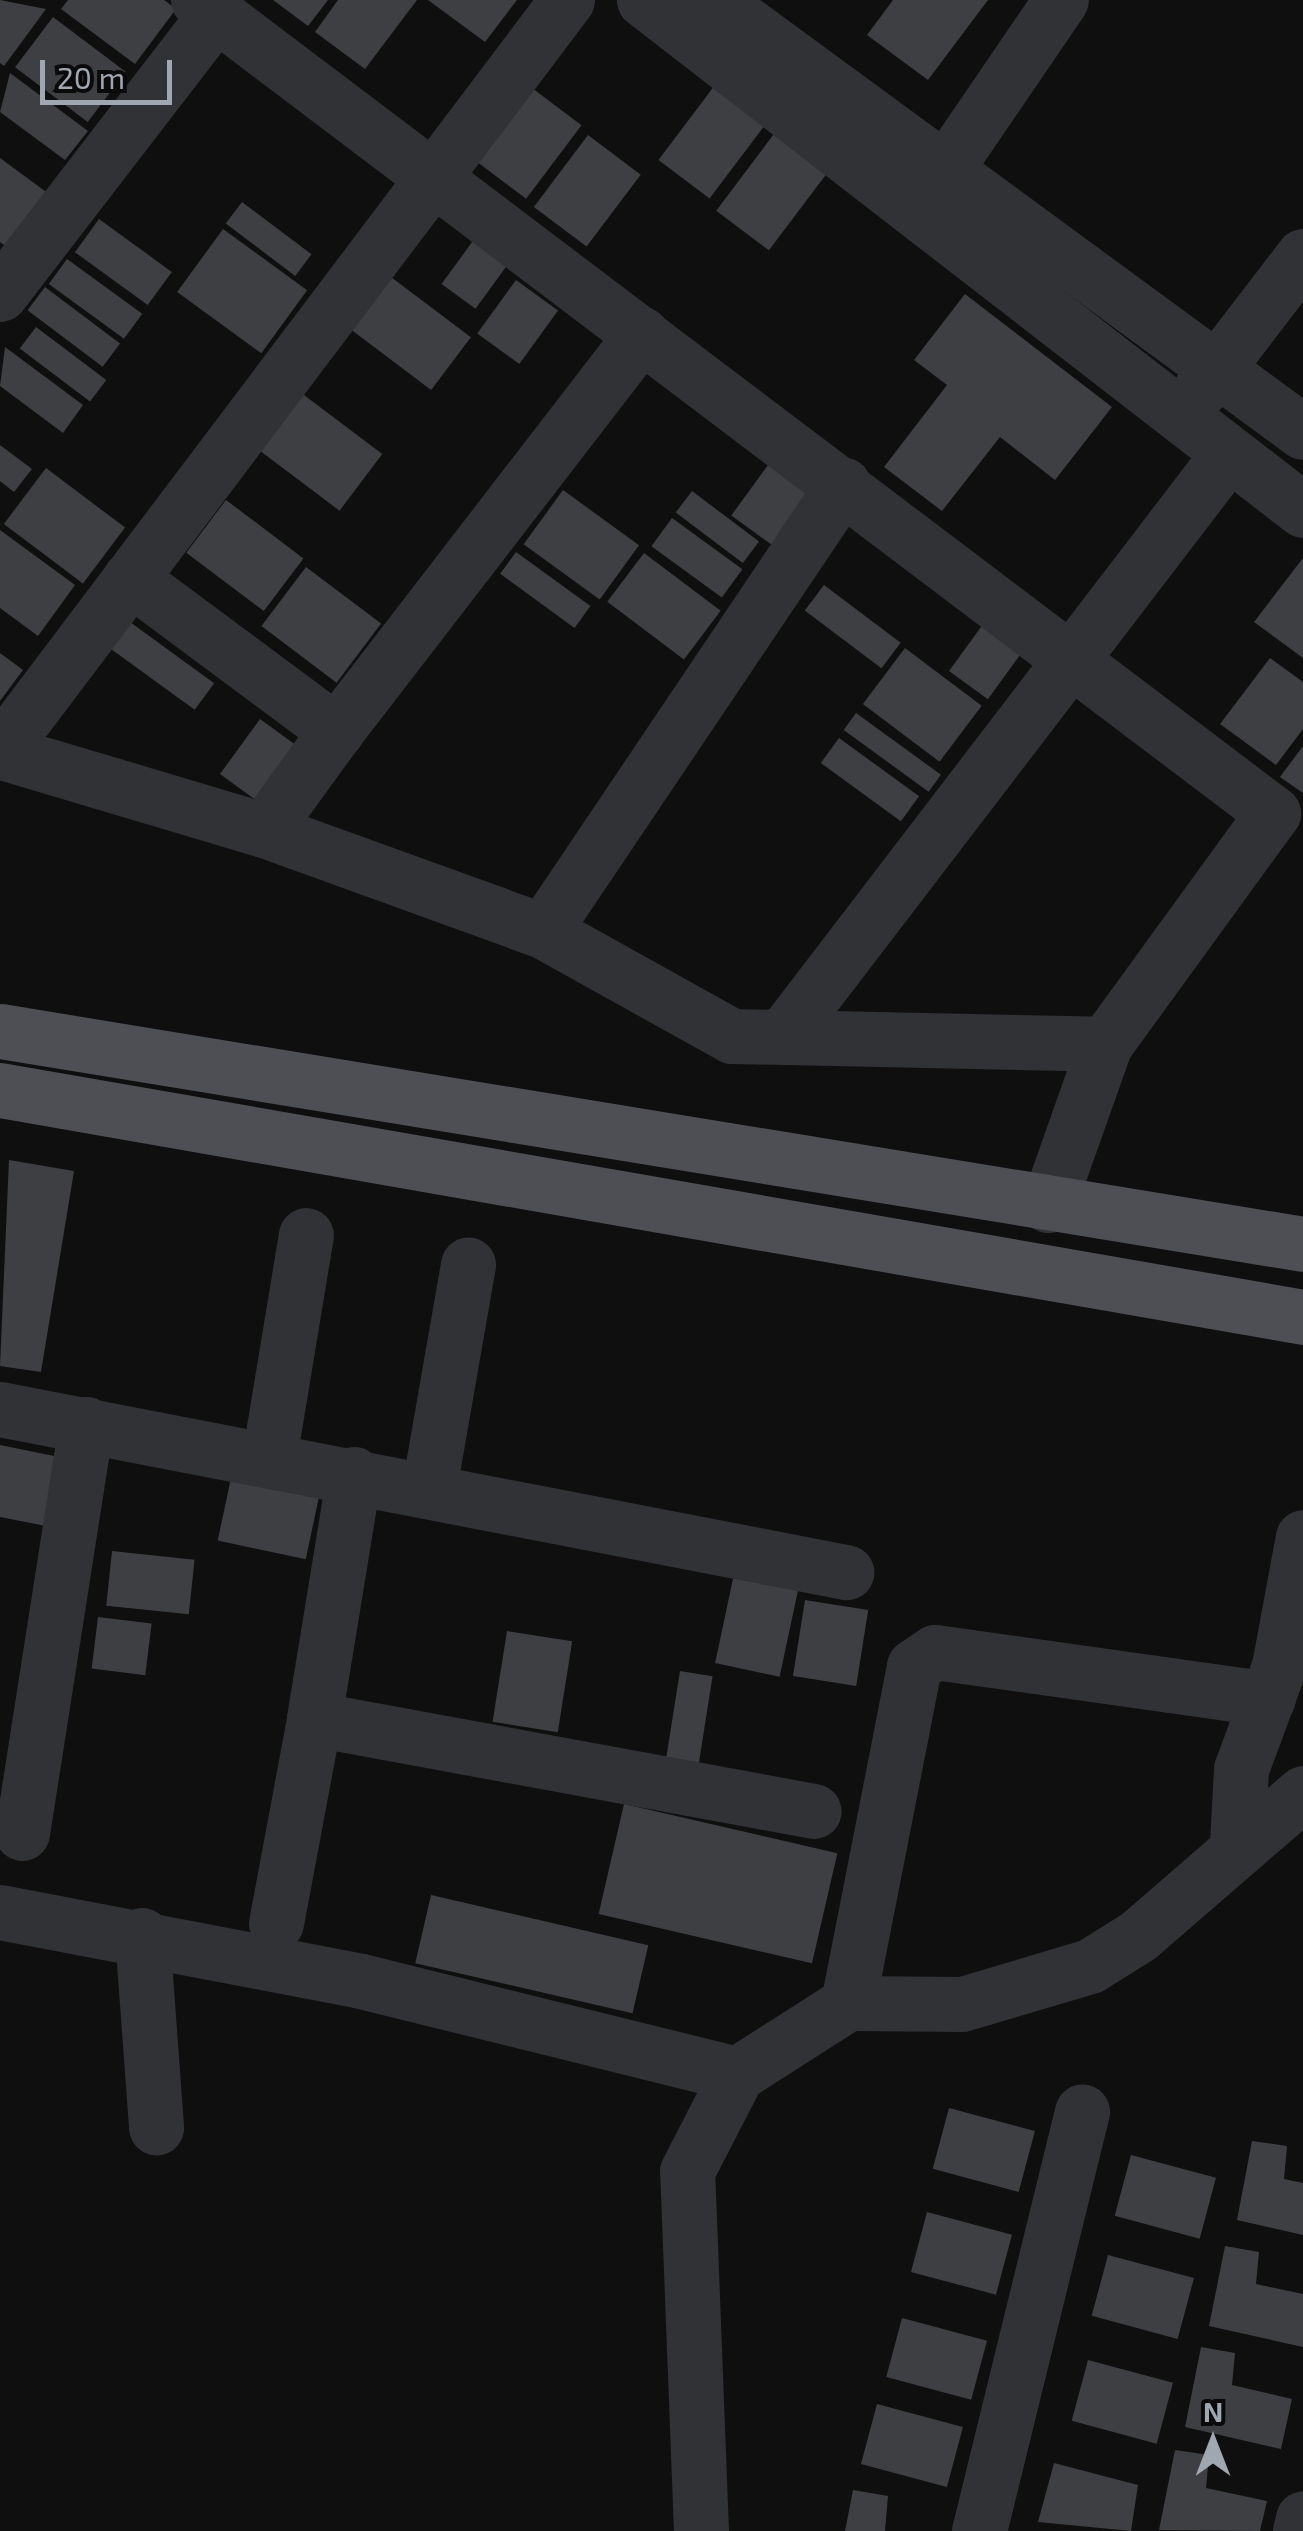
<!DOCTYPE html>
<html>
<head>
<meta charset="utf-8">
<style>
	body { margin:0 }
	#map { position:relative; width:1303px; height:2531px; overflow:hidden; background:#0f0f10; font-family:"Exo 2",sans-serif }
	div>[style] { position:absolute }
	.building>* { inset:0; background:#3e3f43; transform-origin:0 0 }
	.minor>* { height:55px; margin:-27.5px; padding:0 27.5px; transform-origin:27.5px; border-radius:27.5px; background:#313235 }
	.major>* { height:55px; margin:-27.5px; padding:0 27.5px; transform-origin:27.5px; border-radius:27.5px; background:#4d4f54 }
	span { translate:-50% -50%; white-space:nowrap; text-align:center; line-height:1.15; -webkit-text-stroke:8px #0a0a0b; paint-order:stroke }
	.north { position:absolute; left:1163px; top:2391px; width:100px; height:100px; -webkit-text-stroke:8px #0a0a0b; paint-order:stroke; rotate:0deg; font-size:28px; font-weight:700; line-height:40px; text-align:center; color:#a1a7b0 }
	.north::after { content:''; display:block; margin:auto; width:35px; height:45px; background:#a1a7b0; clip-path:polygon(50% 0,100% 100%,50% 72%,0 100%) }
	.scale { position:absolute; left:40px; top:60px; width:132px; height:45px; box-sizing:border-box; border:5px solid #a1a7b0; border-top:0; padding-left:12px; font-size:30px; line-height:35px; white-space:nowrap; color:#a1a7b0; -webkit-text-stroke:8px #0a0a0b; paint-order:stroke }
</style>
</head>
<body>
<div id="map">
	<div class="building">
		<div style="clip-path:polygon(0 0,46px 9px,4px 66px,0 63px)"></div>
		<div style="clip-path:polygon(68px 0,164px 0,176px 9px,135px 64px,61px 9px)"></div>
		<div style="clip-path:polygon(273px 0,328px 0,308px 26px)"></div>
		<div style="clip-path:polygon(338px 0,417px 0,365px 69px,315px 32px)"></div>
		<div style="clip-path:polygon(428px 0,517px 0,485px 42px)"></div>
		<div style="clip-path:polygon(893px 0,988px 0,928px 80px,867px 35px)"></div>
		<div style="left:53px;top:17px;width:91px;height:63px;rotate:37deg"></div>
		<div style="clip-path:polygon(10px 73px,88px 131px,65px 160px,0 112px)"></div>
		<div style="left:718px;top:81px;width:64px;height:99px;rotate:37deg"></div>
		<div style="left:528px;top:85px;width:67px;height:92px;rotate:37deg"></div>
		<div style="left:783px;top:122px;width:66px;height:111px;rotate:37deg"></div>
		<div style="left:588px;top:135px;width:66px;height:90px;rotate:37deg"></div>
		<div style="clip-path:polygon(0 158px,49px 194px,8px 248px,0 242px)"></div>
		<div style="left:242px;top:202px;width:87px;height:27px;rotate:37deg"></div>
		<div style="left:99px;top:219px;width:90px;height:41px;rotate:36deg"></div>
		<div style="left:223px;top:229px;width:104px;height:78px;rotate:36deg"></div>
		<div style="left:475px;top:238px;width:42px;height:57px;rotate:36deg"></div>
		<div style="left:67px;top:259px;width:93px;height:31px;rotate:36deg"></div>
		<div style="left:391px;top:277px;width:100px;height:66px;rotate:37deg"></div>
		<div style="left:516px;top:280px;width:52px;height:66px;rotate:36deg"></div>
		<div style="left:45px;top:287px;width:94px;height:29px;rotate:37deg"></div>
		<div style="clip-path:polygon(965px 294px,1112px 407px,1055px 480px,1000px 437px,942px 511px,884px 467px,947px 385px,914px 360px)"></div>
		<div style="left:36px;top:327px;width:88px;height:27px;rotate:37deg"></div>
		<div style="clip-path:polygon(5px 347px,83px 405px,63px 433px,0 386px)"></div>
		<div style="left:300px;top:392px;width:103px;height:71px;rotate:37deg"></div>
		<div style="clip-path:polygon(0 445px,32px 469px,14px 492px,0 481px)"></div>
		<div style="left:773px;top:458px;width:52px;height:71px;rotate:36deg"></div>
		<div style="left:46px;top:468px;width:99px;height:70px;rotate:37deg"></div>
		<div style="left:563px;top:490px;width:94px;height:67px;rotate:36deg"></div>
		<div style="left:692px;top:491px;width:84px;height:27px;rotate:37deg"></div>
		<div style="left:226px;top:500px;width:97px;height:66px;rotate:37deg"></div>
		<div style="left:672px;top:518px;width:87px;height:35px;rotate:36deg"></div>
		<div style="clip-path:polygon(0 530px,75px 585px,38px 636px,0 608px)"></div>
		<div style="left:516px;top:552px;width:92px;height:27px;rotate:36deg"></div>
		<div style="left:644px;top:553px;width:96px;height:61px;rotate:37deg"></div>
		<div style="clip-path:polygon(1303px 558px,1303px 658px,1254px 622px)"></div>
		<div style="left:306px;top:567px;width:94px;height:74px;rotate:37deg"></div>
		<div style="left:824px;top:585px;width:96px;height:32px;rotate:37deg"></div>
		<div style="left:989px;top:616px;width:48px;height:68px;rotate:36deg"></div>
		<div style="left:130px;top:622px;width:104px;height:33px;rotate:36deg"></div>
		<div style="left:905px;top:648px;width:96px;height:70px;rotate:37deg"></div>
		<div style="clip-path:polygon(0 653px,23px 670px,0 701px)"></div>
		<div style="clip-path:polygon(1270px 658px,1303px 682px,1303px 729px,1276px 765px,1220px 724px)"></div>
		<div style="left:856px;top:713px;width:105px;height:21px;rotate:36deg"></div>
		<div style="left:260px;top:719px;width:48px;height:68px;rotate:36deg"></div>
		<div style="left:839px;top:738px;width:99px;height:31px;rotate:36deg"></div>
		<div style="clip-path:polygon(1303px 746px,1303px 793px,1280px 777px)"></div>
		<div style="clip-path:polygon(9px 1160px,74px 1171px,41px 1372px,0 1366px)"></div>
		<div style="clip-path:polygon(0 1445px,64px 1458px,51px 1527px,0 1517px)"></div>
		<div style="left:231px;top:1478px;width:90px;height:64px;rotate:12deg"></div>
		<div style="left:112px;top:1551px;width:83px;height:55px;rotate:6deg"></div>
		<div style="left:734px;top:1574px;width:66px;height:91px;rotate:12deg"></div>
		<div style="left:805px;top:1600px;width:64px;height:77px;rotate:9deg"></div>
		<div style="left:98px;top:1617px;width:54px;height:52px;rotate:7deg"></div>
		<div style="left:507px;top:1631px;width:66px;height:92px;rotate:9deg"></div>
		<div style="left:680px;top:1671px;width:33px;height:101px;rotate:9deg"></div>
		<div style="left:624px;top:1804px;width:219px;height:113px;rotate:13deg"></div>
		<div style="left:431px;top:1895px;width:223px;height:70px;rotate:13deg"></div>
		<div style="left:949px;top:2108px;width:89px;height:63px;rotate:15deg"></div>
		<div style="clip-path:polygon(1252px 2141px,1287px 2146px,1284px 2179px,1303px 2183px,1303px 2235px,1237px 2220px)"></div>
		<div style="left:1131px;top:2155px;width:88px;height:63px;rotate:15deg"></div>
		<div style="left:927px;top:2212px;width:88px;height:62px;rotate:15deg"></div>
		<div style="clip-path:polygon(1225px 2246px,1259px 2252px,1256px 2284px,1303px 2294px,1303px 2347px,1209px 2326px)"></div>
		<div style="left:1108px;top:2255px;width:89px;height:63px;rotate:15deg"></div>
		<div style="left:902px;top:2318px;width:88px;height:61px;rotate:15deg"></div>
		<div style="clip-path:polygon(1201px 2347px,1235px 2353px,1232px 2385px,1292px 2399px,1281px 2449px,1185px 2427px)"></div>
		<div style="left:1088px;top:2360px;width:88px;height:63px;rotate:15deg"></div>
		<div style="left:877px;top:2404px;width:89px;height:62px;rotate:15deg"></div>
		<div style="clip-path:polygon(1175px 2450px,1209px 2455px,1206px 2488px,1267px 2501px,1260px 2531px,1159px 2530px)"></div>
		<div style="clip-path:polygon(1054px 2463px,1138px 2485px,1131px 2531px,1038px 2522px)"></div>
		<div style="clip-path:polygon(853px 2490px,888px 2496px,885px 2531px,845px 2531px)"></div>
	</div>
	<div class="minor">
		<div style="left:198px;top:0;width:1348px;rotate:37.1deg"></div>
		<div style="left:1273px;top:813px;width:286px;rotate:126deg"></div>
		<div style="left:1105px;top:1044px;width:171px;rotate:109.5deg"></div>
		<div style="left:644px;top:0;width:833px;rotate:37.74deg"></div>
		<div style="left:714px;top:0;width:730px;rotate:36.26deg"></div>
		<div style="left:925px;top:199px;width:241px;rotate:-55.7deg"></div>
		<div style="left:0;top:294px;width:354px;rotate:-52.4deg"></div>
		<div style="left:1200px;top:390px;width:169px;rotate:-52.5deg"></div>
		<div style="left:130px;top:578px;width:257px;rotate:36.6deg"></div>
		<div style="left:336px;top:731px;width:501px;rotate:-52.38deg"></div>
		<div style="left:0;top:751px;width:941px;rotate:-52.95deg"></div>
		<div style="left:2px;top:752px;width:273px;rotate:16.6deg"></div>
		<div style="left:264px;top:830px;width:297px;rotate:19.9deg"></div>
		<div style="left:543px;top:931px;width:216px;rotate:29.1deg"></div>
		<div style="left:732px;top:1036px;width:373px;rotate:1.2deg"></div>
		<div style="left:264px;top:830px;width:122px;rotate:-54deg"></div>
		<div style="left:543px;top:931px;width:538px;rotate:-56.07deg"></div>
		<div style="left:785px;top:1033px;width:730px;rotate:-52.57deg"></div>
		<div style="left:0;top:1409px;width:862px;rotate:10.91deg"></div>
		<div style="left:269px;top:1458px;width:226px;rotate:-80.6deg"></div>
		<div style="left:354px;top:1474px;width:248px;rotate:99.3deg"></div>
		<div style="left:314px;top:1719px;width:508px;rotate:10.43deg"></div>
		<div style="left:429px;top:1488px;width:227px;rotate:-80.1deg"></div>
		<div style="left:22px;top:1833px;width:414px;rotate:-81.1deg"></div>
		<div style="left:1237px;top:1843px;width:74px;rotate:-86.9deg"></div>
		<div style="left:1241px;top:1769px;width:110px;rotate:-69.7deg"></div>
		<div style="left:1279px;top:1666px;width:131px;rotate:-79.5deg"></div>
		<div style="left:0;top:1912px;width:368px;rotate:10.8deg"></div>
		<div style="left:361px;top:1981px;width:387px;rotate:13.9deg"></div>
		<div style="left:276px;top:1923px;width:208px;rotate:-79.4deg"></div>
		<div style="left:142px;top:1935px;width:193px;rotate:85.8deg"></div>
		<div style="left:848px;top:2003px;width:114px;rotate:0.5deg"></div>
		<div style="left:962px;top:2004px;width:134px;rotate:-16.5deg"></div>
		<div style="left:1090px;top:1966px;width:57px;rotate:-32deg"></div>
		<div style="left:1138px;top:1936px;width:218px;rotate:-40.9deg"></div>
		<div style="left:701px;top:2531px;width:360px;rotate:-92.2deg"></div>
		<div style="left:687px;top:2171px;width:109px;rotate:-62.7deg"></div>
		<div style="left:737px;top:2074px;width:132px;rotate:-32.6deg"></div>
		<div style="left:848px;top:2003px;width:343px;rotate:-78.9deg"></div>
		<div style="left:914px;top:1666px;width:25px;rotate:-34deg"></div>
		<div style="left:935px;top:1652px;width:336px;rotate:8deg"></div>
		<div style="left:979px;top:2531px;width:432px;rotate:-76.2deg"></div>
		<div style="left:1300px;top:2531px;width:13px;rotate:-77deg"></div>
	</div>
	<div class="major">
		<div style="left:0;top:1031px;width:1320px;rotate:9.28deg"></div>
		<div style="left:0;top:1090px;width:1323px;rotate:9.88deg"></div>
	</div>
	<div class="north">N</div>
	<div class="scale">20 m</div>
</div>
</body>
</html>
